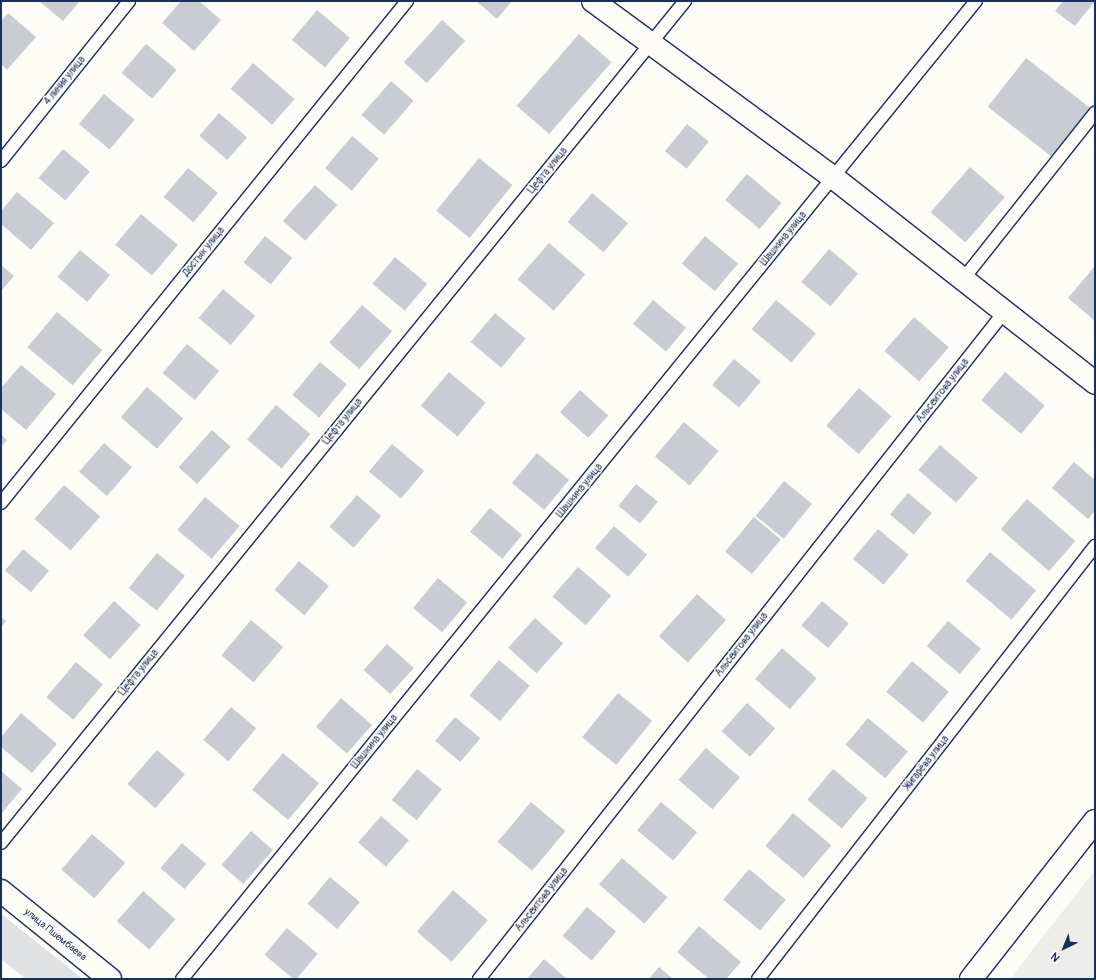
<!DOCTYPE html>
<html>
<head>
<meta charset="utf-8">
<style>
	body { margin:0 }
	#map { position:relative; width:1096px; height:980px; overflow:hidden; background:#fdfcf7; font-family:Pangolin,sans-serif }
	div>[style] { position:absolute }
	.built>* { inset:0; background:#edeeec }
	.green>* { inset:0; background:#e0e1e3 }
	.building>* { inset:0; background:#c9ccd3; transform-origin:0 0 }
	.roads { filter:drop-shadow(1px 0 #1b2f5e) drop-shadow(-1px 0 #1b2f5e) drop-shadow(0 1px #1b2f5e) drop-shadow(0 -1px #1b2f5e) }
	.lane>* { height:12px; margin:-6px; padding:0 6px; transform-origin:6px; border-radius:6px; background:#fdfcf7 }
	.street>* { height:22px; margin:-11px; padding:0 11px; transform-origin:11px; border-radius:11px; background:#fdfcf7 }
	.secondary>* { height:22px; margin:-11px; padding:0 11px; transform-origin:11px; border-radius:11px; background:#fdfcf7 }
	span { translate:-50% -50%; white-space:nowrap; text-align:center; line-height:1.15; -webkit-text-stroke:3px #fdfcf7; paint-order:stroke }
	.street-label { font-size:10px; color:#1b2f5e }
	.frame { position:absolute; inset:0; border:2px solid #1b2f5e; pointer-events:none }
	.north { position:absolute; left:1044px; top:928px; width:40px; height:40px; -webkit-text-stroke:3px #fdfcf7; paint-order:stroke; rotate:223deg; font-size:11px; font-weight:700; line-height:16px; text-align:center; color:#1b2f5e }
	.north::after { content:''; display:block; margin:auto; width:14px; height:18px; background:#1b2f5e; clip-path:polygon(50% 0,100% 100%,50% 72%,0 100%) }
</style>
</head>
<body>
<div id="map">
	<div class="built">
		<div style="clip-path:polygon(1095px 870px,1095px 979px,1010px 979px)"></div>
	</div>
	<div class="green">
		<div style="clip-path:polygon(1px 914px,67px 966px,82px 979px,26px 979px,1px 959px)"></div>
	</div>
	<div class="building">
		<div style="clip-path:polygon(39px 1px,80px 1px,63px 21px)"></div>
		<div style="clip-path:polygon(181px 1px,199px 1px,221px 20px,194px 51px,162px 23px)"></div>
		<div style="clip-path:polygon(476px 1px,512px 1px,497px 19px)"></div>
		<div style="clip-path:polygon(1063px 1px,1095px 1px,1075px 26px,1055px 11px)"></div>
		<div style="left:317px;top:10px;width:43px;height:39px;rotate:40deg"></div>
		<div style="clip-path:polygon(8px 13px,36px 37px,7px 70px,1px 64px,1px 21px)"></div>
		<div style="left:442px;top:20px;width:31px;height:57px;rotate:42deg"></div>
		<div style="left:579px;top:34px;width:43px;height:95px;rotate:41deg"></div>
		<div style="left:146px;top:44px;width:40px;height:38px;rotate:40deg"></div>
		<div style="left:1026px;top:58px;width:81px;height:62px;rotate:38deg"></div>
		<div style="left:253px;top:63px;width:55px;height:34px;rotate:41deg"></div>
		<div style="left:391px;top:81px;width:30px;height:45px;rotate:41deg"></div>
		<div style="left:104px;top:94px;width:40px;height:39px;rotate:40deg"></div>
		<div style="left:219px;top:113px;width:37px;height:30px;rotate:41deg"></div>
		<div style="left:687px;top:124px;width:28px;height:35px;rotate:39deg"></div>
		<div style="left:352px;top:136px;width:35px;height:42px;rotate:40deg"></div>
		<div style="left:63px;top:149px;width:35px;height:38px;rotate:40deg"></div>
		<div style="left:479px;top:158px;width:43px;height:68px;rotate:39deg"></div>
		<div style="left:970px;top:167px;width:46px;height:60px;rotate:41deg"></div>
		<div style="left:188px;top:168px;width:39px;height:38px;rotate:40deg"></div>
		<div style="left:747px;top:174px;width:45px;height:34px;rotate:40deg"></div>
		<div style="left:315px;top:185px;width:30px;height:48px;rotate:42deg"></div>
		<div style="clip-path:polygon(17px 192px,54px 223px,31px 250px,1px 224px,1px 211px)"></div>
		<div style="left:592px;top:193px;width:47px;height:38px;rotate:40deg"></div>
		<div style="left:141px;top:214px;width:48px;height:40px;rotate:40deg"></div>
		<div style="left:265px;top:236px;width:35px;height:34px;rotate:39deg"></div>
		<div style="left:705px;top:236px;width:43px;height:36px;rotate:40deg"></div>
		<div style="left:549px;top:243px;width:48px;height:48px;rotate:41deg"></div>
		<div style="left:829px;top:249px;width:38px;height:43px;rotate:40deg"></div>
		<div style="left:80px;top:250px;width:39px;height:35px;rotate:40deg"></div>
		<div style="left:395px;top:257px;width:42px;height:35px;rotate:40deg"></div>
		<div style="clip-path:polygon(1px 265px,14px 276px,1px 291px)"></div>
		<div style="clip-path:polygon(1095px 266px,1095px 321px,1068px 298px)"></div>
		<div style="left:223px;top:289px;width:42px;height:38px;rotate:40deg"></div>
		<div style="left:653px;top:300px;width:43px;height:31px;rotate:40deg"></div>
		<div style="left:776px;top:300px;width:52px;height:38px;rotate:40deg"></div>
		<div style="left:362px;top:305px;width:40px;height:50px;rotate:41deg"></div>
		<div style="left:57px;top:312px;width:59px;height:46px;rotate:40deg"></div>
		<div style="left:495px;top:313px;width:40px;height:38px;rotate:40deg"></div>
		<div style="left:914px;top:317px;width:46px;height:45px;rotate:41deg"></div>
		<div style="left:187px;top:344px;width:42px;height:38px;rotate:40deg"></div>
		<div style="left:734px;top:359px;width:35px;height:34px;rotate:40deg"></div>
		<div style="left:320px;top:362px;width:35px;height:43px;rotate:40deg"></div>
		<div style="clip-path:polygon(21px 365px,56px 394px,26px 430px,1px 409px,1px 388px)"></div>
		<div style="left:449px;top:372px;width:48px;height:44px;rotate:40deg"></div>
		<div style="left:1005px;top:372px;width:52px;height:37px;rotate:40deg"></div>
		<div style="left:147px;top:387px;width:48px;height:40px;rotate:41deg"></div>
		<div style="left:859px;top:388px;width:43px;height:50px;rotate:41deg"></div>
		<div style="left:580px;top:390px;width:38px;height:30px;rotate:42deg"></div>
		<div style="left:276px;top:405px;width:45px;height:45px;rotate:40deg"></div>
		<div style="left:684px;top:422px;width:45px;height:45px;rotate:40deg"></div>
		<div style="left:212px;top:430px;width:25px;height:50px;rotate:42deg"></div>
		<div style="clip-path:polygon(1px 435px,7px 440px,1px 447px)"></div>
		<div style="left:104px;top:443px;width:37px;height:38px;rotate:41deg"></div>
		<div style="left:392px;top:444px;width:42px;height:36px;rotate:40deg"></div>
		<div style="left:940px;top:445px;width:50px;height:33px;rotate:41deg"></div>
		<div style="left:537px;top:453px;width:42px;height:39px;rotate:40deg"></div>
		<div style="clip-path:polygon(1074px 462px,1095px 480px,1095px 511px,1088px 519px,1052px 488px)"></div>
		<div style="left:784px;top:481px;width:36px;height:45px;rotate:39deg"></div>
		<div style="left:636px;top:484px;width:28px;height:28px;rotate:39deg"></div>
		<div style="left:64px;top:485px;width:48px;height:45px;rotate:41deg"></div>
		<div style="left:908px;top:493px;width:31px;height:28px;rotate:40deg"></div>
		<div style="left:357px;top:495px;width:32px;height:42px;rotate:41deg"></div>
		<div style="left:205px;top:497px;width:45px;height:43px;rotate:40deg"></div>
		<div style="left:1027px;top:499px;width:64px;height:40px;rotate:41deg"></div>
		<div style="left:490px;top:508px;width:42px;height:31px;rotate:40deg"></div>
		<div style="left:754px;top:517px;width:35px;height:45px;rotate:40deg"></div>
		<div style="left:614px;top:526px;width:44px;height:29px;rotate:41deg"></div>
		<div style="left:878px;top:529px;width:40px;height:39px;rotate:40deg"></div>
		<div style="left:23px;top:549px;width:34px;height:28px;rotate:40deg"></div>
		<div style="left:990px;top:552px;width:60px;height:38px;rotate:40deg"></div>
		<div style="left:157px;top:553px;width:36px;height:45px;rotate:39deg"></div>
		<div style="left:299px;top:561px;width:39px;height:38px;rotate:40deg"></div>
		<div style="left:578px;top:567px;width:44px;height:39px;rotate:41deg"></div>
		<div style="left:438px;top:578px;width:38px;height:39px;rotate:40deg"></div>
		<div style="left:697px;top:594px;width:39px;height:57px;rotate:42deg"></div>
		<div style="left:114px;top:601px;width:36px;height:46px;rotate:42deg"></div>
		<div style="left:822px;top:601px;width:35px;height:32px;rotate:40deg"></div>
		<div style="clip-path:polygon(1px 617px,6px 621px,1px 627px)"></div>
		<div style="left:535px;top:618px;width:38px;height:40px;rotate:42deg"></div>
		<div style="left:251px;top:620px;width:42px;height:46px;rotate:40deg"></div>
		<div style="left:948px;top:621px;width:43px;height:33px;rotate:40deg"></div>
		<div style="left:387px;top:644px;width:36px;height:35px;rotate:42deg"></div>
		<div style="left:782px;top:648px;width:46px;height:41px;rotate:41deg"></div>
		<div style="left:499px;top:660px;width:40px;height:46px;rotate:40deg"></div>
		<div style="left:912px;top:661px;width:48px;height:40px;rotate:40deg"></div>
		<div style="left:76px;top:662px;width:35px;height:46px;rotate:40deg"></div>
		<div style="left:618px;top:693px;width:44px;height:57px;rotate:39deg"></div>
		<div style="left:341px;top:698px;width:41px;height:38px;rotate:41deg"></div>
		<div style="left:747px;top:703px;width:38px;height:38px;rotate:42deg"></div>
		<div style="left:231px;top:707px;width:33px;height:43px;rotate:40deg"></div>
		<div style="clip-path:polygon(21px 713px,57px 744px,32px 773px,1px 747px,1px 737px)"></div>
		<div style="left:455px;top:717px;width:33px;height:31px;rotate:40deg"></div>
		<div style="left:868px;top:718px;width:52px;height:35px;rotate:40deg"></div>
		<div style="left:706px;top:748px;width:45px;height:42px;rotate:41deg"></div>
		<div style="left:157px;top:750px;width:37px;height:45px;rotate:41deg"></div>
		<div style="left:283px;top:753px;width:47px;height:48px;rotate:40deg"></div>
		<div style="left:417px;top:769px;width:32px;height:40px;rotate:39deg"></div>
		<div style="left:833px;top:769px;width:45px;height:40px;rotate:40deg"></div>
		<div style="clip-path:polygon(1px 771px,22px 789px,1px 814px)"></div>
		<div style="left:531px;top:802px;width:45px;height:52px;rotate:40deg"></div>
		<div style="left:661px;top:802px;width:47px;height:37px;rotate:40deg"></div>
		<div style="left:793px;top:813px;width:50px;height:43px;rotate:40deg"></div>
		<div style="left:381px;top:816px;width:37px;height:35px;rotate:41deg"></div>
		<div style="left:251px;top:831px;width:29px;height:45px;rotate:41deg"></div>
		<div style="left:92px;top:834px;width:44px;height:47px;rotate:41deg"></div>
		<div style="left:182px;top:843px;width:32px;height:33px;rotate:41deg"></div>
		<div style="left:622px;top:858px;width:60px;height:35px;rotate:41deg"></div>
		<div style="left:749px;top:869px;width:48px;height:40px;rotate:40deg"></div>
		<div style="left:330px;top:877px;width:39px;height:35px;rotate:40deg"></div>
		<div style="left:453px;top:890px;width:46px;height:55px;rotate:41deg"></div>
		<div style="left:143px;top:891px;width:43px;height:40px;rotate:41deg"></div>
		<div style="left:587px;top:907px;width:38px;height:38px;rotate:40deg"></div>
		<div style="clip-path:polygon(699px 926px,741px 962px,726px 979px,709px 979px,677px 952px)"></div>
		<div style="left:287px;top:928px;width:40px;height:35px;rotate:40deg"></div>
		<div style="clip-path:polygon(544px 959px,567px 979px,527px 979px)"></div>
		<div style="clip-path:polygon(659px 967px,673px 979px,649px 979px)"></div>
	</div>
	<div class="roads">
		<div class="lane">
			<div style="left:1px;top:161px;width:205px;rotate:-51.3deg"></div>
			<div style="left:964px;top:278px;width:211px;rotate:-51.6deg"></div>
			<div style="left:1px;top:503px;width:646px;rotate:-51.04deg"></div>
			<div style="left:1px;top:843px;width:1085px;rotate:-50.91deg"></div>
			<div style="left:182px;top:979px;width:1260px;rotate:-50.93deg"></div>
			<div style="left:479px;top:979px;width:850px;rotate:-51.78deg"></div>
			<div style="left:758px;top:979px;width:549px;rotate:-52.11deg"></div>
		</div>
		<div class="street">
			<div style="left:593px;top:1px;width:299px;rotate:36.3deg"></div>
			<div style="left:834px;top:178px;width:332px;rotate:38.1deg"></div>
			<div style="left:1px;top:891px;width:140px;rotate:38.9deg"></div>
		</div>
		<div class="secondary">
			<div style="left:971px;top:979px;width:201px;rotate:-51.9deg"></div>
		</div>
	</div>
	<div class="street-label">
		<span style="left:65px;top:81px;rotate:-51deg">4 линия улица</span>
		<span style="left:548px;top:171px;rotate:-51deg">Цефта улица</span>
		<span style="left:784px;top:239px;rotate:-51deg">Шашкина улица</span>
		<span style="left:204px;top:252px;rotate:-51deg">Достык улица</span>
		<span style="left:943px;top:391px;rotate:-52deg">Альсеитова улица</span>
		<span style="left:343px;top:422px;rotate:-51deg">Цефта улица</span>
		<span style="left:580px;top:491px;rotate:-51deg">Шашкина улица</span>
		<span style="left:742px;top:645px;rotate:-52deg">Альсеитова улица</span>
		<span style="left:139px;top:673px;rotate:-51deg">Цефта улица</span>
		<span style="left:375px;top:742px;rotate:-51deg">Шашкина улица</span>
		<span style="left:927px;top:763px;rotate:-52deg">Жигарёва улица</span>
		<span style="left:542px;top:900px;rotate:-52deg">Альсеитова улица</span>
		<span style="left:55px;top:935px;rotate:39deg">улица Пшембаева</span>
	</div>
	<div class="frame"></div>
	<div class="north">N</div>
</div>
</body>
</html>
